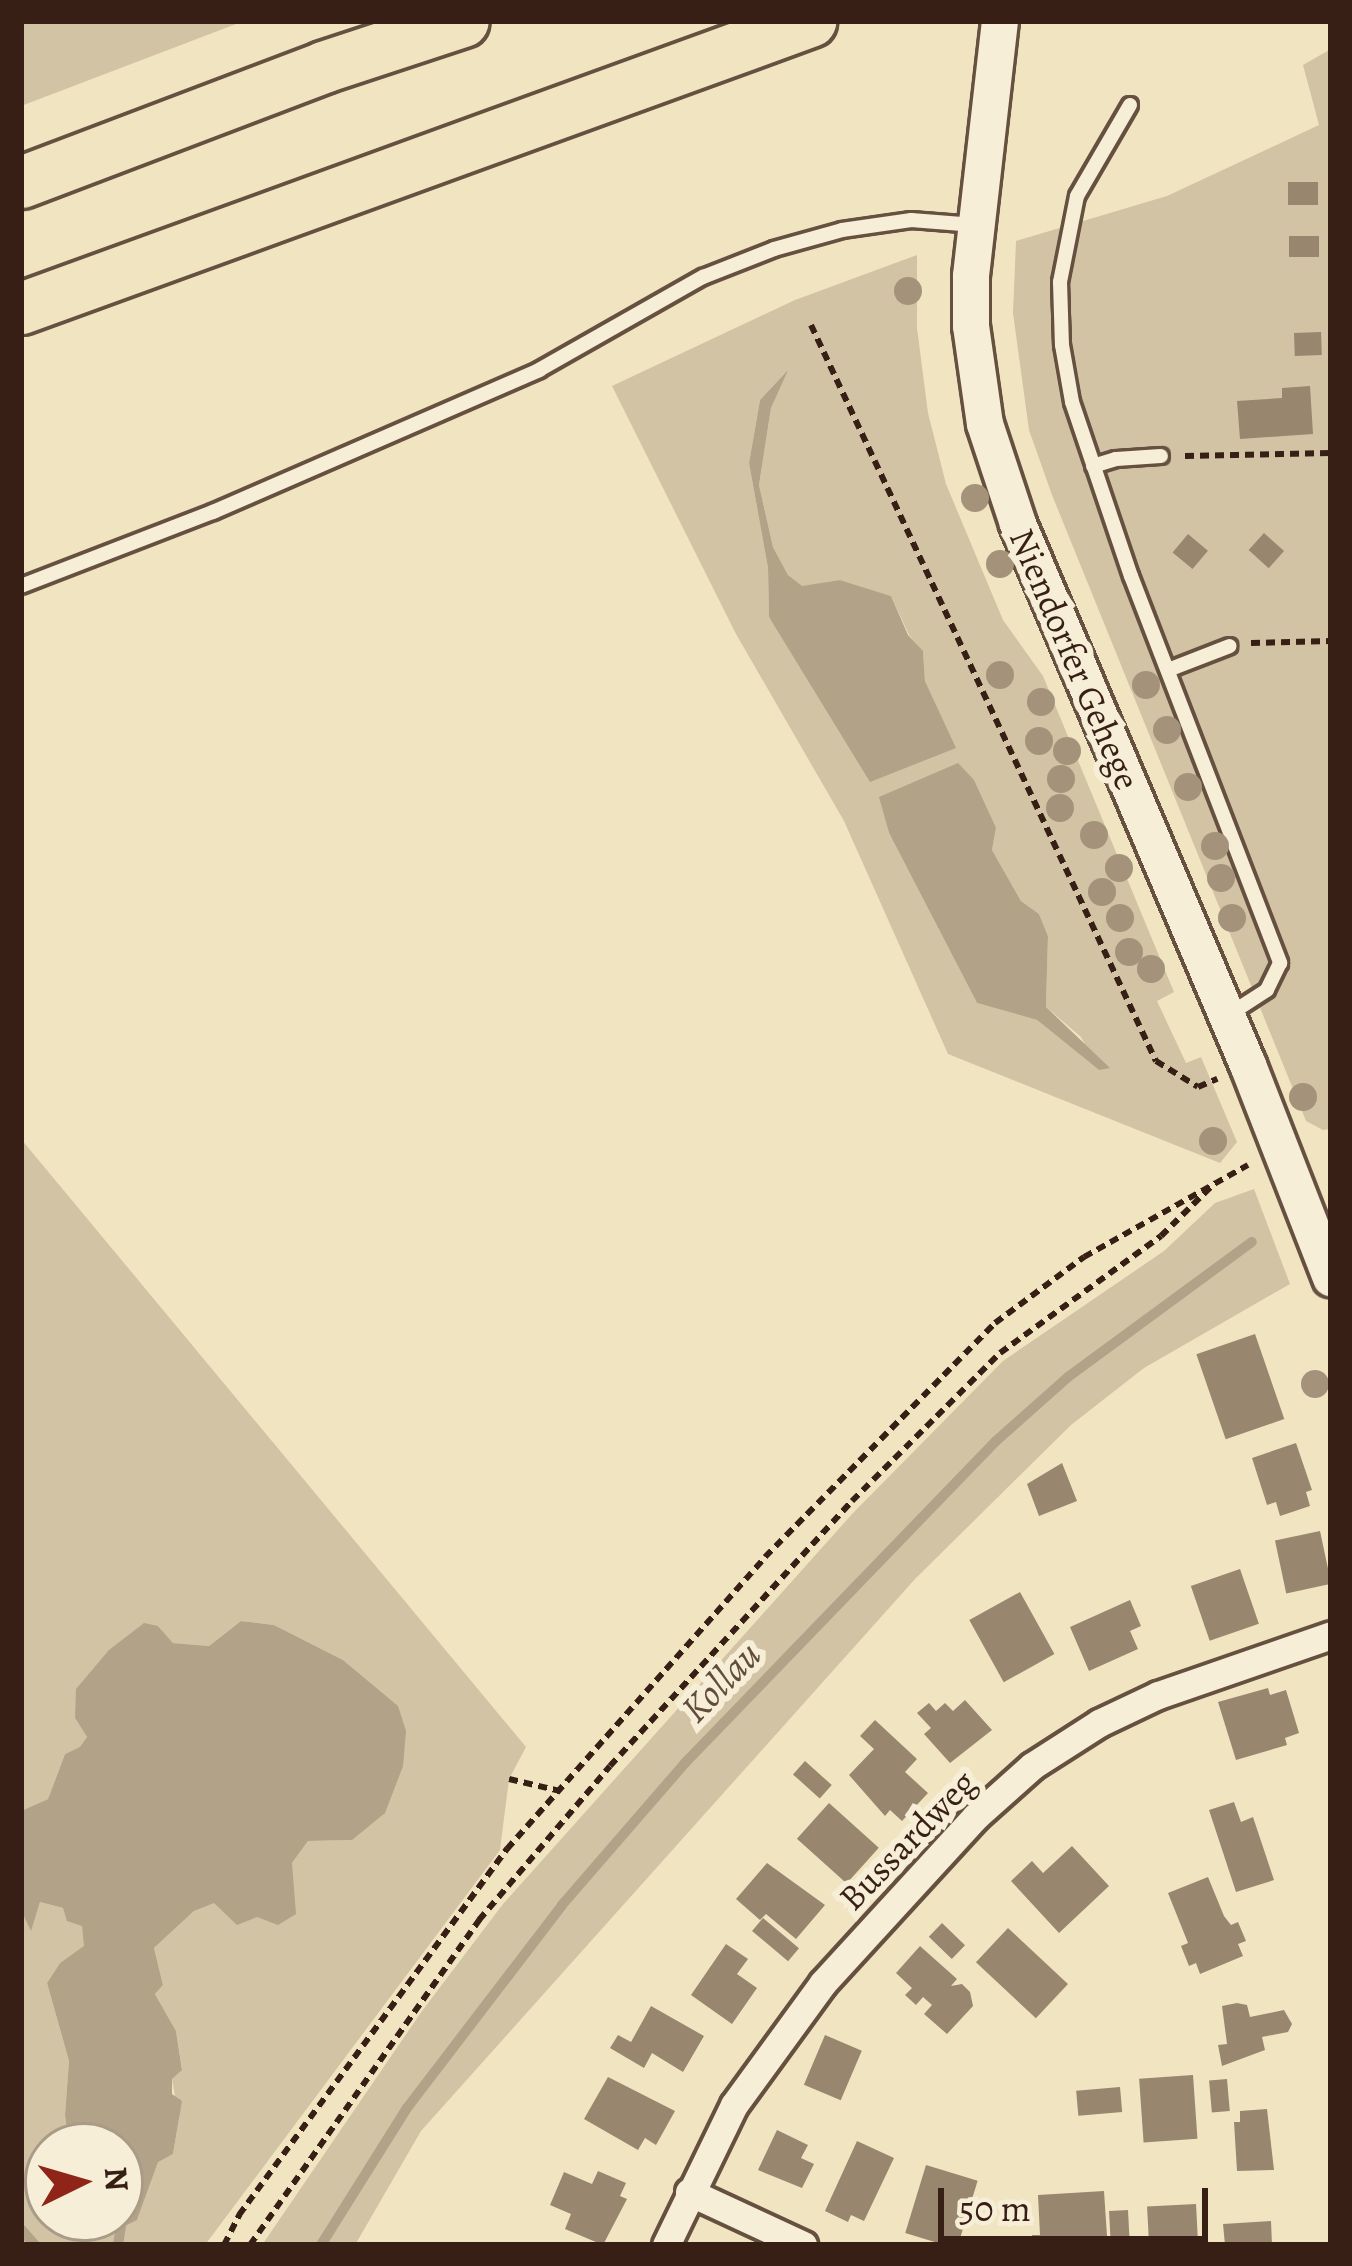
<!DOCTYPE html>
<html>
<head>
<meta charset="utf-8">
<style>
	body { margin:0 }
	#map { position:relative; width:1352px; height:2266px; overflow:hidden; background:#f1e5c1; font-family:Alegreya,serif }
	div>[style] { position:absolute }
	.green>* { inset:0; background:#d1c3a4 }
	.water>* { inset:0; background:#b2a287 }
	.stream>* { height:10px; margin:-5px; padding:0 5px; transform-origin:5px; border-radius:5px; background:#b2a287 }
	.building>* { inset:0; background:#98866e; transform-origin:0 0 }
	.path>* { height:6px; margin-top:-3px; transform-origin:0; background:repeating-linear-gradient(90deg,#371f15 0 9px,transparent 0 15px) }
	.roads { filter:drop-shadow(3px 0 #665040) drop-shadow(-3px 0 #665040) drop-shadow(0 3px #665040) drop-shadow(0 -3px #665040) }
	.service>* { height:14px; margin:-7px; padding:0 7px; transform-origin:7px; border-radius:7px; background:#f6eed7 }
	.minor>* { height:27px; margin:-13.5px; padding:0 13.5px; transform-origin:13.5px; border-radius:13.5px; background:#f6eed7 }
	.tertiary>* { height:36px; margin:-18px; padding:0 18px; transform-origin:18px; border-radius:18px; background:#f6eed7 }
	.motorway>* { height:51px; margin:-25.5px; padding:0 25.5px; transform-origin:25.5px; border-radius:25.5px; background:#f1e5c1 }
	.trees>* { width:28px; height:28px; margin:-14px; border-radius:50%; background:#a4937a }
	span { translate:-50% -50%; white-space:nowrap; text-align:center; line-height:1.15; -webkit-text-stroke:12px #f6eed7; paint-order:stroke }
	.street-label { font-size:36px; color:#371f15 }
	.water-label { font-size:39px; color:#624d3d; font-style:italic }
	.frame { position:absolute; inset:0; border:24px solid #371f15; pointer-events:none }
	.north { position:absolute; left:24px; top:2122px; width:120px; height:120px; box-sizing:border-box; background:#f6eed7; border:3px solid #aa9b89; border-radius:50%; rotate:85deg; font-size:33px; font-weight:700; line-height:48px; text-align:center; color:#371f15 }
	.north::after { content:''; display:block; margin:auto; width:42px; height:54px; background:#8f2418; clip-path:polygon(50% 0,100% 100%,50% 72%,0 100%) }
	.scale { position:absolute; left:938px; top:2188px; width:270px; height:54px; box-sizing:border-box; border:6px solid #371f15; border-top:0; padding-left:15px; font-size:36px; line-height:42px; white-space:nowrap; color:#371f15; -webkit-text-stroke:9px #f6eed7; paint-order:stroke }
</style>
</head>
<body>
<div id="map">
	<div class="green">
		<div style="clip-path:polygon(21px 21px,244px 21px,21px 106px)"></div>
		<div style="clip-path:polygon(1331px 49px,1331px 1129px,1323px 1130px,1306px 1121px,1052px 495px,1029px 430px,1013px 313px,1016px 241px,1167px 196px,1319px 125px,1303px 65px)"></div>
		<div style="clip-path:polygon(evenodd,917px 255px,917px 328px,928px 413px,946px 484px,1003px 620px,1043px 676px,1174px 992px,1157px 1001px,1186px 1063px,1201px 1057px,1237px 1142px,1220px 1163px,948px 1054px,844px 821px,736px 634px,612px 386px,795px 300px,917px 255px,785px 373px,771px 408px,759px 485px,773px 547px,788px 575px,802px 587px,840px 580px,891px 596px,909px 635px,923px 652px,925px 681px,955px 747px,769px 618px,768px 568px,749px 463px,760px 400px,785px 373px,917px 255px,880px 797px,996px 828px,992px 850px,1021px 901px,1039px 914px,1048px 936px,1046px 1007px,1081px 1037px,1099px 1070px,1037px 1020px,977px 1003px,889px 833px,880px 797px)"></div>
		<div style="clip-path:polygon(21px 1139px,526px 1747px,509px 1779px,500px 1850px,205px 2245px,21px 2245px,21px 1910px,31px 1929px,40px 1902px,63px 1908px,82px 1925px,85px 1946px,60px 1963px,47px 1983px,69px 2061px,65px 2115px,69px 2146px,48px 2146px,48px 2218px,137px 2220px,158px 2161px,173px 2154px,179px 2119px,172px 2079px,182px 2069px,176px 2031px,155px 1994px,163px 1985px,154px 1948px,194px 1911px,292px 1863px,308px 1841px,351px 1840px,397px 1706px,343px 1660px,274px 1625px,241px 1621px,209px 1646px,173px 1643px,158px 1626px,75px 1718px,87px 1737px,81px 1747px,65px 1754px,48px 1799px,21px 1811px)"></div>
		<div style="clip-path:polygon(1254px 1189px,1290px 1284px,1144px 1368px,1071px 1425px,915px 1579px,421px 2131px,355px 2245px,262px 2245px,422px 2011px,503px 1904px,853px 1513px,1003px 1361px,1164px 1251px,1215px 1203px)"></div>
	</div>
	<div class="water">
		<div style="clip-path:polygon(788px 370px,771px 408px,759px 485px,773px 547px,788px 575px,802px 586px,840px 580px,891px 596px,908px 635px,923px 651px,925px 681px,956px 748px,870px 782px,769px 617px,768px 568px,749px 463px,760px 400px)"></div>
		<div style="clip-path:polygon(958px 763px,974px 780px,996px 828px,992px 850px,1021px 901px,1039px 914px,1048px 936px,1046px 1007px,1110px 1068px,1099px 1070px,1037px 1020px,977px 1003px,889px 833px,879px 797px)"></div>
		<div style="clip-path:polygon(241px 1621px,274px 1625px,343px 1660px,398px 1706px,406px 1731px,403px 1766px,385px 1813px,352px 1840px,308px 1841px,292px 1863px,296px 1914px,278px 1925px,257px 1917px,237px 1925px,214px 1903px,194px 1911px,154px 1948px,163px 1985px,155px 1994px,176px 2031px,182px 2070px,172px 2079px,172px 2094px,182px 2101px,173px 2154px,158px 2162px,137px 2220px,121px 2228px,110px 2218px,120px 2218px,120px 2146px,69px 2146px,65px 2115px,69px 2061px,47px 1983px,60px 1963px,84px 1946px,82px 1926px,67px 1921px,63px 1908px,40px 1902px,31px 1931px,21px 1910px,21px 1811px,48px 1799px,65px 1754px,80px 1747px,87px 1737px,75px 1718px,76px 1689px,109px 1650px,144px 1623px,158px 1626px,173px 1643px,209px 1646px)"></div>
	</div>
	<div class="stream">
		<div style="left:21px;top:2229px;width:21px;rotate:49deg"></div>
		<div style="left:118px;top:2245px;width:26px;rotate:-81deg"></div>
		<div style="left:321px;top:2245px;width:162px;rotate:-57.9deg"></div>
		<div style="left:407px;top:2108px;width:255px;rotate:-52.6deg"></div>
		<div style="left:562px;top:1905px;width:188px;rotate:-49.1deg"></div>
		<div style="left:685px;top:1763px;width:448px;rotate:-46deg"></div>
		<div style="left:996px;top:1441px;width:96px;rotate:-41.6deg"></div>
		<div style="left:1068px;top:1377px;width:228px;rotate:-36.3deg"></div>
	</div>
	<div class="building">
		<div style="left:1288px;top:182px;width:30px;height:23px"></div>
		<div style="left:1289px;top:236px;width:30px;height:21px"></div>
		<div style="left:1321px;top:332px;width:23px;height:27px;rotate:88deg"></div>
		<div style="clip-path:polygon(1310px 386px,1313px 434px,1240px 439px,1237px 401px,1282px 398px,1282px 388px)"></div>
		<div style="left:1264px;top:533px;width:27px;height:23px;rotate:42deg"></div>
		<div style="left:1188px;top:534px;width:26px;height:24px;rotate:40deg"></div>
		<div style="left:1255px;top:1334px;width:90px;height:62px;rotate:71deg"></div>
		<div style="clip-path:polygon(1296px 1443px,1312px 1490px,1306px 1492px,1310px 1506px,1280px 1516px,1276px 1502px,1267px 1505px,1252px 1458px)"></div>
		<div style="clip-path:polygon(1062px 1463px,1077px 1501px,1039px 1516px,1027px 1484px)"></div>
		<div style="left:1320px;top:1531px;width:54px;height:46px;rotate:78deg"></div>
		<div style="left:1240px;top:1569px;width:58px;height:52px;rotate:71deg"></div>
		<div style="left:1020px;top:1592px;width:71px;height:58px;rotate:61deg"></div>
		<div style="clip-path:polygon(1130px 1600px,1141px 1626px,1130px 1631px,1138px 1649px,1089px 1671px,1070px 1627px)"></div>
		<div style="clip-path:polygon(1268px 1688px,1270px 1695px,1286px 1690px,1299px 1733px,1285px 1738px,1287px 1745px,1236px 1760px,1218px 1702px)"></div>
		<div style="clip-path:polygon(965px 1700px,992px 1730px,950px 1763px,924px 1734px,931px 1728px,917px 1713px,929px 1703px,936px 1711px,945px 1703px,953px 1711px)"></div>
		<div style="clip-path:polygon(875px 1720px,917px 1759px,905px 1772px,928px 1793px,902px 1821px,890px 1810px,885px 1816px,849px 1775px,874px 1749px,860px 1736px)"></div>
		<div style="left:805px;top:1761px;width:36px;height:18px;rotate:42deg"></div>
		<div style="clip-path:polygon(1234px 1802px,1241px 1822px,1253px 1817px,1274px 1880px,1236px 1892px,1209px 1810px)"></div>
		<div style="left:829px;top:1803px;width:67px;height:48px;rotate:42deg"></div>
		<div style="clip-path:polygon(1072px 1846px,1109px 1886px,1059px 1933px,1011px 1881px,1032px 1861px,1043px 1873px)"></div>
		<div style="clip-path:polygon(767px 1863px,825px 1905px,796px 1939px,766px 1914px,760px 1920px,736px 1899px)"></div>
		<div style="clip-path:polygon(1208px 1877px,1224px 1916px,1231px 1925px,1238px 1922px,1246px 1941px,1238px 1944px,1243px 1956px,1200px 1974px,1196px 1963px,1189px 1966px,1181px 1946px,1188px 1943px,1168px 1893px)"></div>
		<div style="left:763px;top:1918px;width:47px;height:17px;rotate:40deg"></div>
		<div style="left:942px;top:1923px;width:32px;height:19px;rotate:44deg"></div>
		<div style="left:1008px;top:1928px;width:82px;height:47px;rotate:43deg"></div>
		<div style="clip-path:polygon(726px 1944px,748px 1959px,737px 1974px,757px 1988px,732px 2024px,691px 1995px)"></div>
		<div style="clip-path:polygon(920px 1946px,957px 1979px,951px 1986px,962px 1984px,970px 1992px,973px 2006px,947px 2034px,924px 2014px,932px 2005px,923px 1997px,916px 2005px,905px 1995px,912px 1988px,896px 1973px)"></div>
		<div style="clip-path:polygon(1237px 2003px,1247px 2005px,1250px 2017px,1284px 2010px,1292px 2024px,1288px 2032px,1262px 2037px,1265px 2050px,1222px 2066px,1218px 2045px,1227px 2044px,1222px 2006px)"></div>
		<div style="clip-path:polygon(651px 2006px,704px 2036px,683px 2072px,652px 2053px,644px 2068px,610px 2048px,618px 2035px,631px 2042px)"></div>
		<div style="left:825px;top:2035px;width:40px;height:54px;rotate:23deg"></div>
		<div style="left:1193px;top:2075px;width:64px;height:54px;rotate:86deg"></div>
		<div style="clip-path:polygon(608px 2077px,675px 2111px,656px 2145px,645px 2138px,638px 2150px,584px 2119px)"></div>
		<div style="left:1227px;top:2079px;width:32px;height:18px;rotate:85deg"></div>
		<div style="left:1120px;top:2087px;width:25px;height:44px;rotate:85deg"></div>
		<div style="clip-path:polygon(1267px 2109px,1274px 2170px,1237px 2171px,1234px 2122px,1240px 2122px,1240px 2111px)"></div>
		<div style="clip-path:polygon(777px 2130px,808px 2145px,801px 2158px,814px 2164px,802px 2188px,758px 2170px)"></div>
		<div style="clip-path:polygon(857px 2141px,894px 2158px,864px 2221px,851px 2215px,848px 2222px,825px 2211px)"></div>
		<div style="left:926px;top:2165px;width:54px;height:71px;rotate:17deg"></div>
		<div style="clip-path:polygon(598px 2171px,626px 2183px,620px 2196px,627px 2199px,603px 2245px,565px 2229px,571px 2214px,550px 2205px,564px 2172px,592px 2184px)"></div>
		<div style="clip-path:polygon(1104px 2191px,1107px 2236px,1096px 2237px,1096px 2245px,1032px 2245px,1032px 2235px,1040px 2235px,1038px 2195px)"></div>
		<div style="left:1196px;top:2204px;width:41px;height:49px;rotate:87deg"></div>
		<div style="left:1128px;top:2210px;width:34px;height:19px;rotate:87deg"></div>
		<div style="clip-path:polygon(1271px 2221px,1272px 2245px,1225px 2245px,1223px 2224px)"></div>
	</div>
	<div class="path">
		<div style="left:811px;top:325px;width:813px;rotate:64.89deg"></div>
		<div style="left:1156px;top:1061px;width:49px;rotate:31.8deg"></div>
		<div style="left:1198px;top:1087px;width:21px;rotate:-23deg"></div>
		<div style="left:1185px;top:456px;width:146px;rotate:-1.2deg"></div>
		<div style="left:1251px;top:643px;width:80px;rotate:-1.4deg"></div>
		<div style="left:509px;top:1779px;width:52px;rotate:13.2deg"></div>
		<div style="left:224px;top:2245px;width:34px;rotate:-63deg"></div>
		<div style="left:239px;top:2215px;width:454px;rotate:-53.8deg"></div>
		<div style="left:507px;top:1849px;width:390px;rotate:-48.5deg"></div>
		<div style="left:765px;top:1557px;width:328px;rotate:-45.5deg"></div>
		<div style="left:995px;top:1323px;width:111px;rotate:-36.6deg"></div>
		<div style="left:1084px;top:1257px;width:188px;rotate:-29.3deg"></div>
		<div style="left:250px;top:2245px;width:398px;rotate:-54.8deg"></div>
		<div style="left:479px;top:1920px;width:202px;rotate:-49.6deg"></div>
		<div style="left:610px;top:1766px;width:359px;rotate:-47.6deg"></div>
		<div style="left:852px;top:1501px;width:209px;rotate:-45deg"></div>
		<div style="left:1000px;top:1353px;width:199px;rotate:-36deg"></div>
		<div style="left:1161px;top:1236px;width:76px;rotate:-44.5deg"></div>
	</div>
	<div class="roads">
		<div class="service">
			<div style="left:1130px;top:105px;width:105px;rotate:120.2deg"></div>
			<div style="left:1077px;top:196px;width:88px;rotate:101.2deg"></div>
			<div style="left:1060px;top:282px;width:63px;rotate:88.2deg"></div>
			<div style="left:1062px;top:345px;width:58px;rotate:80deg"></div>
			<div style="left:1072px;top:402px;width:184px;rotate:71.3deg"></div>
			<div style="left:1131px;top:576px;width:415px;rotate:68.9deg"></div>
			<div style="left:1280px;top:963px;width:30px;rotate:116deg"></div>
			<div style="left:1267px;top:990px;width:44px;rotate:147deg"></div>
			<div style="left:1093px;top:466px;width:24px;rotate:-17deg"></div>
			<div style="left:1116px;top:459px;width:45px;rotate:-3.8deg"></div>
			<div style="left:21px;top:586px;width:206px;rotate:-21.1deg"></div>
			<div style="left:213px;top:512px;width:356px;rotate:-23.5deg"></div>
			<div style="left:539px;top:370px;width:189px;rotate:-29.6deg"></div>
			<div style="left:703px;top:277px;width:76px;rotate:-21.5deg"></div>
			<div style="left:774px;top:249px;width:71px;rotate:-15.6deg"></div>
			<div style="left:842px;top:230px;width:70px;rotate:-8.2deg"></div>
			<div style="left:911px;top:220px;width:64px;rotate:4.5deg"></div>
			<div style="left:1168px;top:670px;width:66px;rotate:-21.2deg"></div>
		</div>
		<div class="minor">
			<div style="left:689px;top:2192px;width:126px;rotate:24.9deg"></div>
			<div style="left:666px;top:2245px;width:156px;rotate:-64.1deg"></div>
			<div style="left:734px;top:2105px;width:151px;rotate:-53.9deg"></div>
			<div style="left:823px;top:1983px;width:225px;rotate:-47.5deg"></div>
			<div style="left:975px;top:1817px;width:76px;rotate:-41.8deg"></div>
			<div style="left:1032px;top:1766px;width:80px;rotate:-32.7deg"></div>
			<div style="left:1099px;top:1723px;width:65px;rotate:-25.4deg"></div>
			<div style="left:1158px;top:1695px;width:183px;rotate:-19.1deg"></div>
		</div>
		<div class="tertiary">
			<div style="left:1000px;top:21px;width:257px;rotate:96.5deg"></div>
			<div style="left:971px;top:276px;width:50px;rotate:90deg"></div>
			<div style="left:971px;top:326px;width:99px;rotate:81.9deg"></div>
			<div style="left:985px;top:424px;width:105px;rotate:71.7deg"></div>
			<div style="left:1018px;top:524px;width:588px;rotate:66.97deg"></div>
			<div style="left:1248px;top:1065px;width:229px;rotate:68.7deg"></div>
		</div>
		<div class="motorway">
			<div style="left:21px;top:182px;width:323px;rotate:-20.8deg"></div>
			<div style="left:323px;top:67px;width:147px;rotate:-18.2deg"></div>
			<div style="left:21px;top:308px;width:840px;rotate:-19.99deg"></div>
		</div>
	</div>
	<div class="trees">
		<div style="left:908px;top:291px"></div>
		<div style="left:975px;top:498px"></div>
		<div style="left:1000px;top:564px"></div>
		<div style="left:1000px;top:675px"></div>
		<div style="left:1146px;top:685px"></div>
		<div style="left:1041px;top:702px"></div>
		<div style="left:1167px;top:730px"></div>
		<div style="left:1039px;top:741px"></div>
		<div style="left:1067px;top:751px"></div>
		<div style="left:1061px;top:779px"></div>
		<div style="left:1188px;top:787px"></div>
		<div style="left:1060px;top:808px"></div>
		<div style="left:1094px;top:835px"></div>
		<div style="left:1215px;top:846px"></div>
		<div style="left:1119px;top:868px"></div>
		<div style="left:1221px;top:878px"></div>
		<div style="left:1102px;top:892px"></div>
		<div style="left:1120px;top:918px"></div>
		<div style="left:1232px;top:918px"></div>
		<div style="left:1129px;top:952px"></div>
		<div style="left:1151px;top:969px"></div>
		<div style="left:1303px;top:1097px"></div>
		<div style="left:1213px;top:1141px"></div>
		<div style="left:1315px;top:1384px"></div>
	</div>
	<div class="street-label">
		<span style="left:1075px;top:659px;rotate:67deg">Niendorfer Gehege</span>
		<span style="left:907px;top:1840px;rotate:-46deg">Bussardweg</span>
	</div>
	<div class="water-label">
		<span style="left:721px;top:1682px;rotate:-46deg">Kollau</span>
	</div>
	<div class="frame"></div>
	<div class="north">N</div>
	<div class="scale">50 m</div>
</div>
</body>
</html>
